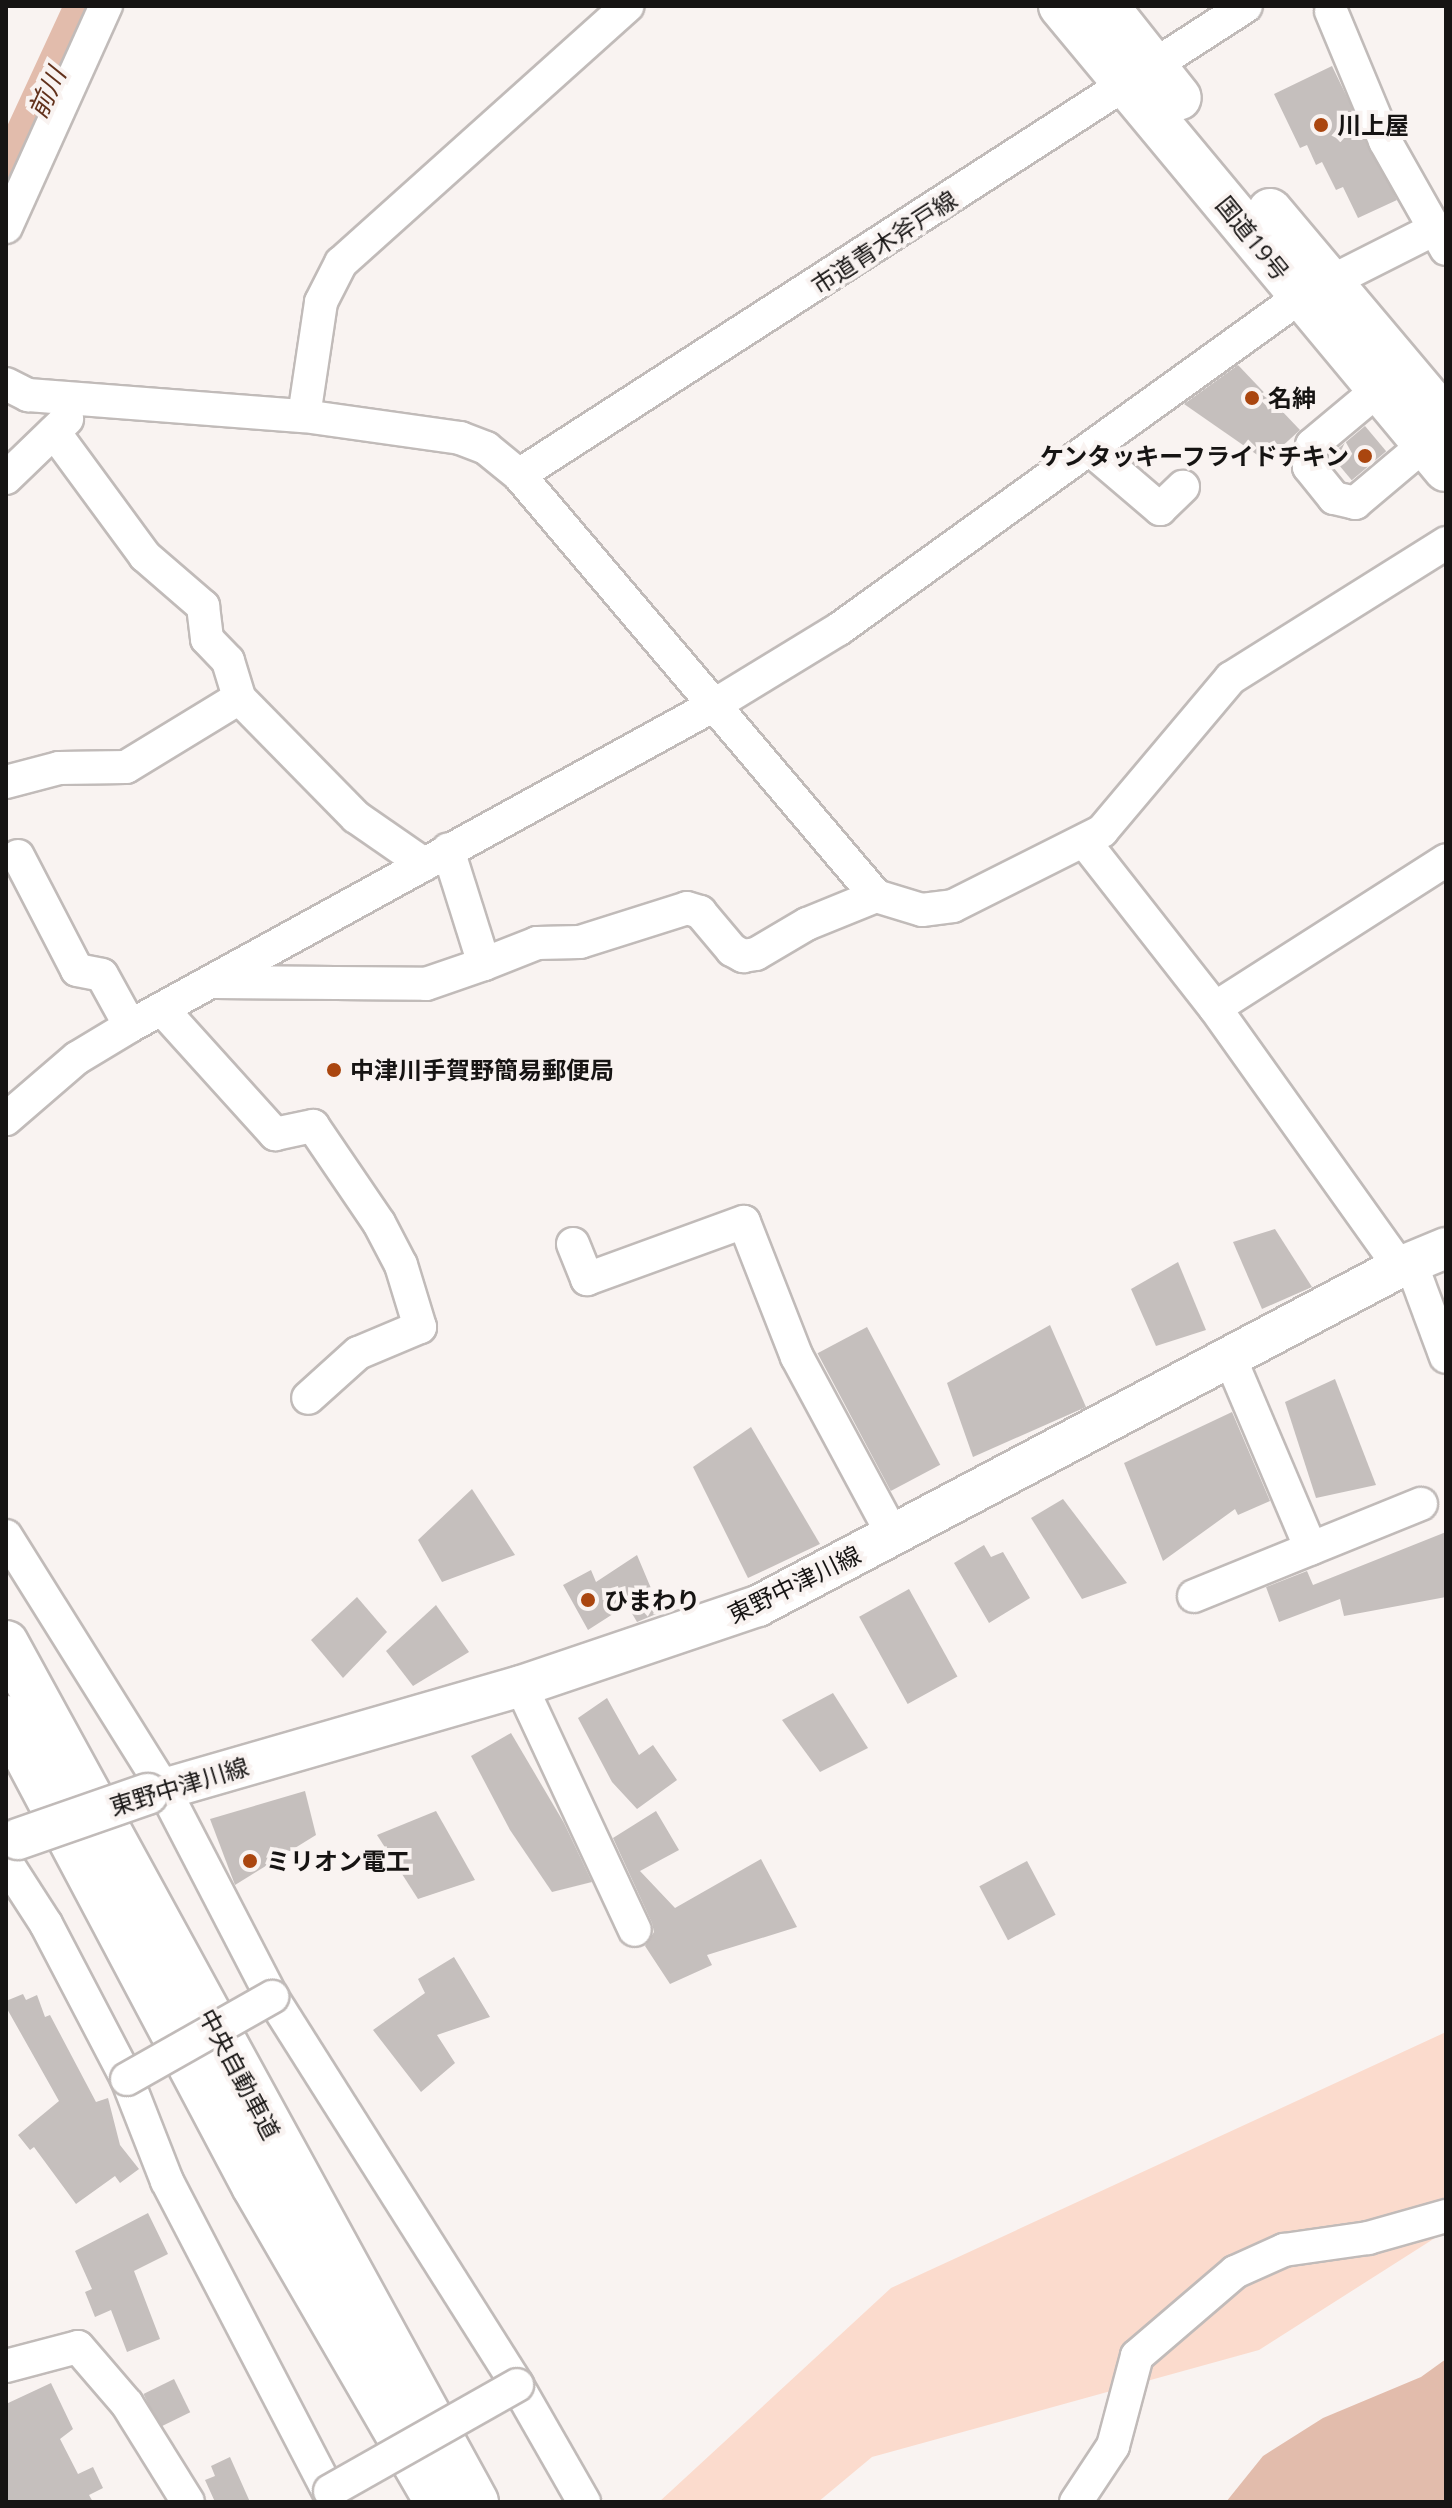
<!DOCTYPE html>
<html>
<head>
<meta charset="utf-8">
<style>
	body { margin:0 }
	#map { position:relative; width:1452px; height:2508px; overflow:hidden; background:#f9f3f1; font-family:"Open Sans","Noto Sans JP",sans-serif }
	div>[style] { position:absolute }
	.green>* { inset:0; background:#fbdbcd }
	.water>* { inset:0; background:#e2bcac }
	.river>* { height:44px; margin:-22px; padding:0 22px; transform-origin:22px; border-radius:22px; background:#e2bcac }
	.building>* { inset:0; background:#c5bfbd; transform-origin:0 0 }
	.roads { filter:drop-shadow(2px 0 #c1bbb9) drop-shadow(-2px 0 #c1bbb9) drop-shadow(0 2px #c1bbb9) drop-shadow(0 -2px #c1bbb9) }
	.minor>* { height:32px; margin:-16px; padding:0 16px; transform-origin:16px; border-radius:16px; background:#fff }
	.major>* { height:40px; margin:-20px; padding:0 20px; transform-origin:20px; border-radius:20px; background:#fff }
	.highway>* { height:44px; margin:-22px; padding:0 22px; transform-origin:22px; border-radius:22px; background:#fff }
	.bridges { filter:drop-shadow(2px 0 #c1bbb9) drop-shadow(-2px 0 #c1bbb9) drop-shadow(0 2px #c1bbb9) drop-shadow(0 -2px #c1bbb9) }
	.minor-bridge>* { height:32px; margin:-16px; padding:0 16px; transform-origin:16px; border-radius:16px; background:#fff }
	.major-bridge>* { height:40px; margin:-20px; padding:0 20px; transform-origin:20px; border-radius:20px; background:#fff }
	.dots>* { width:22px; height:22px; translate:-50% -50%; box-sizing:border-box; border:4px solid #f9f3f1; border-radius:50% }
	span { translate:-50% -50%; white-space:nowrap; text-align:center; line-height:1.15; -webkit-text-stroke:8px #f9f3f1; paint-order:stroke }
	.poi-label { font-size:24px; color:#161413; font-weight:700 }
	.left { translate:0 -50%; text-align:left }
	.right { translate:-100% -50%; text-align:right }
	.street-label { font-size:24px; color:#161413 }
	.water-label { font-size:26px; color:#62311b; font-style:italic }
	.frame { position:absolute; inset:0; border:8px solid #161413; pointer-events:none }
</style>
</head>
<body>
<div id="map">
	<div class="green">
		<div style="clip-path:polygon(1446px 2032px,1446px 2231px,1259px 2350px,872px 2457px,818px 2502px,659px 2502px,891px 2288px)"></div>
	</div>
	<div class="water">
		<div style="clip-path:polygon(1446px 2359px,1446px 2502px,1226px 2502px,1263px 2456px,1323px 2418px,1421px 2377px)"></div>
	</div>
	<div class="river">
		<div style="left:6px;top:181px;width:193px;rotate:-65.2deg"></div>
	</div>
	<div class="building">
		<div style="clip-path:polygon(1332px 66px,1397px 200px,1358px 218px,1343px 187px,1336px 190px,1322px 162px,1316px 165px,1307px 145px,1300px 148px,1274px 94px)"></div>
		<div style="clip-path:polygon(1238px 365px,1300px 430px,1266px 461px,1184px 404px)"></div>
		<div style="left:1365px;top:426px;width:33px;height:45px;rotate:50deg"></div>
		<div style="clip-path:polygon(1275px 1229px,1312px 1287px,1262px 1309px,1233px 1242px)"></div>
		<div style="clip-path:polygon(1178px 1262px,1206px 1330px,1156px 1346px,1131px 1289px)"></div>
		<div style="clip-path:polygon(1050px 1325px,1086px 1407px,973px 1457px,947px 1383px)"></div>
		<div style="left:867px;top:1327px;width:156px;height:56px;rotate:62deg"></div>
		<div style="clip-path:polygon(1335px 1379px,1376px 1485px,1316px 1498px,1285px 1402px)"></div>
		<div style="clip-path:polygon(1232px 1412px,1270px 1501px,1238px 1515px,1235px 1509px,1163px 1561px,1124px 1463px)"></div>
		<div style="clip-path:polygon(751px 1427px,820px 1544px,748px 1578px,693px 1467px)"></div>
		<div style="clip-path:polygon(472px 1489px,515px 1555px,442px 1582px,418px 1540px)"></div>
		<div style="clip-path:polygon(1063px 1499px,1127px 1583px,1082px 1599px,1031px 1518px)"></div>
		<div style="clip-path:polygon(1446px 1532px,1446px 1597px,1344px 1616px,1340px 1599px,1279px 1622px,1266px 1587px,1307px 1571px,1313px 1585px)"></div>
		<div style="clip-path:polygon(984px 1545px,991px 1557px,1003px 1552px,1030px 1598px,989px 1623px,954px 1563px)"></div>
		<div style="clip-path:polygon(637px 1555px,661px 1612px,637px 1622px,627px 1605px,588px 1630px,563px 1585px,591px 1570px,596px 1582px)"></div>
		<div style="left:909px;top:1589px;width:100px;height:57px;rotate:61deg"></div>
		<div style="clip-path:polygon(357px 1597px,387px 1632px,343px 1678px,311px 1640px)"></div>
		<div style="clip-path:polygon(436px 1605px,469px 1652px,413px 1686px,386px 1651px)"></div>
		<div style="clip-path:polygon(833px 1693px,868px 1748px,820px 1772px,782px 1720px)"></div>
		<div style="clip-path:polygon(607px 1698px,639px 1755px,653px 1745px,677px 1780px,637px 1809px,612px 1782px,578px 1718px)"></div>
		<div style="clip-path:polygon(511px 1733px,564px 1823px,592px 1882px,552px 1892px,510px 1830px,471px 1756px)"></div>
		<div style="clip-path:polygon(305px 1791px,316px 1835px,235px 1885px,210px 1819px)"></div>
		<div style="clip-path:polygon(436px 1811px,475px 1880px,418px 1899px,377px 1835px)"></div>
		<div style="clip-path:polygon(656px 1811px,679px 1850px,640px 1871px,675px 1908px,761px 1859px,797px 1927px,707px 1955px,712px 1965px,670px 1984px,645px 1946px,654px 1932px,652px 1923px,613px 1838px)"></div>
		<div style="left:1027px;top:1861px;width:61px;height:54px;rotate:62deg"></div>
		<div style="clip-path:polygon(454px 1957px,490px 2017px,437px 2035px,455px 2063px,421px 2092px,373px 2030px,425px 1993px,418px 1979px)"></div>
		<div style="clip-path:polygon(23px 1994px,26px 2000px,37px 1995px,45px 2017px,50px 2015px,96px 2102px,108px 2098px,120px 2145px,139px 2169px,120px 2183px,115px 2176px,76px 2204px,34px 2147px,30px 2150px,18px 2135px,59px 2101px,6px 2007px,6px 2001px)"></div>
		<div style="clip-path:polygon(148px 2213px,168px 2254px,134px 2271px,160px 2339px,127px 2352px,111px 2310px,95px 2317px,85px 2292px,92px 2289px,75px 2251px)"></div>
		<div style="left:174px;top:2379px;width:37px;height:34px;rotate:64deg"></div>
		<div style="clip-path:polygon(51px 2383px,73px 2429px,60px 2439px,78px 2474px,93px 2467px,103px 2488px,89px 2495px,93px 2502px,6px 2502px,6px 2404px)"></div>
		<div style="clip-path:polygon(230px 2457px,250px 2502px,215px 2502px,205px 2480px,215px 2476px,211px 2466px)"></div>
	</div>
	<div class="roads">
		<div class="minor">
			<div style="left:1331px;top:11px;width:141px;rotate:67.4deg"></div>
			<div style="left:1385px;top:141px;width:124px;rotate:60.5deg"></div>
			<div style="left:6px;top:227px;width:243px;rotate:-65.7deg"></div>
			<div style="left:1328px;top:283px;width:118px;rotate:-26.8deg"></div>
			<div style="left:6px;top:384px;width:25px;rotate:27deg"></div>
			<div style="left:28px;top:395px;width:277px;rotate:4.4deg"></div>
			<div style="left:304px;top:416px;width:158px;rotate:8deg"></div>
			<div style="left:460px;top:438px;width:28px;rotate:21deg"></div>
			<div style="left:486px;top:448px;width:43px;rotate:39.3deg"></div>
			<div style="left:519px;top:475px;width:552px;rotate:49.7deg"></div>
			<div style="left:876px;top:896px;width:48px;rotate:16.9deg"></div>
			<div style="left:922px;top:910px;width:31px;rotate:-7deg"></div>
			<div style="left:953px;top:906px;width:167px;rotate:-26.7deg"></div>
			<div style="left:1102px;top:831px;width:200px;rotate:-49.9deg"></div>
			<div style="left:1231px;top:678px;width:254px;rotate:-32.1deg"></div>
			<div style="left:1379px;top:389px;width:87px;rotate:140.1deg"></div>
			<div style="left:1312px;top:445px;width:22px;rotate:98deg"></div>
			<div style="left:1309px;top:467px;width:40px;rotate:51deg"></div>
			<div style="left:1334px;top:498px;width:22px;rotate:13deg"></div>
			<div style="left:1355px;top:503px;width:92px;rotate:-40.1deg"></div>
			<div style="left:304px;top:416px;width:115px;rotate:-81.5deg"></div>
			<div style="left:321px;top:302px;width:44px;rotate:-62.9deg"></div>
			<div style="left:341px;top:263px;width:385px;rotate:-41.9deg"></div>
			<div style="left:54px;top:432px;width:154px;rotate:53.7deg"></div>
			<div style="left:145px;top:556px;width:77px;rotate:40.8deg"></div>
			<div style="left:203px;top:606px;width:33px;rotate:83deg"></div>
			<div style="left:207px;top:639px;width:30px;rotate:46deg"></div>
			<div style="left:228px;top:661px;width:39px;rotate:73deg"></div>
			<div style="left:239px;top:698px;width:167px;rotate:45.5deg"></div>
			<div style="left:356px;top:817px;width:83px;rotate:34.7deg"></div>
			<div style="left:1091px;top:450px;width:91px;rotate:40.5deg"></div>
			<div style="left:1160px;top:509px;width:32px;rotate:-44deg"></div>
			<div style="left:519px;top:475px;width:865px;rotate:-32.83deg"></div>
			<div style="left:6px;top:478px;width:85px;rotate:-44deg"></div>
			<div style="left:6px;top:782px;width:55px;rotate:-14.8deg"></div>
			<div style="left:59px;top:768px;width:67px;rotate:-0.9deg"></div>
			<div style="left:126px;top:767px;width:132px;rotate:-31.4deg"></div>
			<div style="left:1084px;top:841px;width:212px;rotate:51.9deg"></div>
			<div style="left:1215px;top:1008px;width:318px;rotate:54.5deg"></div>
			<div style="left:18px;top:856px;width:128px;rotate:62.6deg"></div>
			<div style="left:77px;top:970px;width:25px;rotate:11deg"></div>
			<div style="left:102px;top:975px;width:58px;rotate:61.2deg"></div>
			<div style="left:484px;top:964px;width:57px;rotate:-21.6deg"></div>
			<div style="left:537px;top:943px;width:43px;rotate:-1.3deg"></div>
			<div style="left:580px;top:942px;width:112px;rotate:-17.6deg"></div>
			<div style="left:687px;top:908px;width:14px;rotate:17deg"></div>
			<div style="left:700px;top:912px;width:50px;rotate:49.9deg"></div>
			<div style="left:732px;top:950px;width:13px;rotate:29deg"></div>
			<div style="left:743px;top:956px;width:13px;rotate:-9deg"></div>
			<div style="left:756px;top:954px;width:59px;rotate:-30.5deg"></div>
			<div style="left:807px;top:924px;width:74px;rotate:-22.1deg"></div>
			<div style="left:215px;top:982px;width:211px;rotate:0.5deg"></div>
			<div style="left:426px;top:984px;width:61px;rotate:-19deg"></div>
			<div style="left:484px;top:964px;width:120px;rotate:-107.5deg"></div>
			<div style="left:1215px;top:1008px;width:274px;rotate:-32.6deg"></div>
			<div style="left:162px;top:1009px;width:169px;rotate:47.9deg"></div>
			<div style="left:275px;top:1134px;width:39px;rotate:-12deg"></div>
			<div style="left:313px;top:1126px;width:117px;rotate:55.8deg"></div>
			<div style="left:379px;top:1223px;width:47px;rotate:62.4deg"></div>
			<div style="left:401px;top:1265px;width:65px;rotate:73deg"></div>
			<div style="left:420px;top:1327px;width:67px;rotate:157.2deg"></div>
			<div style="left:358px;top:1353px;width:67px;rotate:138deg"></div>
			<div style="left:6px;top:1119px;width:94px;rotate:-40.7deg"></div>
			<div style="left:77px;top:1058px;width:62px;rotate:-31.1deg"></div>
			<div style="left:130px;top:1026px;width:669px;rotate:-28.79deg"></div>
			<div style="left:716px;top:704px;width:144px;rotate:-31.4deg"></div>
			<div style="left:839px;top:629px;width:568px;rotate:-35.76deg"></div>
			<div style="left:573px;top:1244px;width:38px;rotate:68deg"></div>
			<div style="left:587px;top:1279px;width:167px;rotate:-20deg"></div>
			<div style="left:744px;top:1222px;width:145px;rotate:68.6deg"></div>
			<div style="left:797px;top:1357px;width:202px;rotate:61.7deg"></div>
			<div style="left:1411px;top:1263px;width:100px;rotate:69.6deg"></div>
			<div style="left:1230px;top:1358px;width:207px;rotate:67deg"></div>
			<div style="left:6px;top:1536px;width:298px;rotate:58deg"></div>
			<div style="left:164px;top:1789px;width:234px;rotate:62.6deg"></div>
			<div style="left:272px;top:1997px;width:459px;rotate:57.7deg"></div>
			<div style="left:517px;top:2385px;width:135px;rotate:60.2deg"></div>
			<div style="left:1194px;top:1596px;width:245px;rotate:-22.1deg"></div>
			<div style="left:521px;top:1686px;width:269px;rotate:65deg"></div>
			<div style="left:6px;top:1862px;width:74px;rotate:57.2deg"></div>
			<div style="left:46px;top:1924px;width:175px;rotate:62.4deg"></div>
			<div style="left:127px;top:2079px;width:110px;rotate:68.6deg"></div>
			<div style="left:167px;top:2181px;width:362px;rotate:62.5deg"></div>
			<div style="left:6px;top:2366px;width:74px;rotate:-14.8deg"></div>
			<div style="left:78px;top:2347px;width:75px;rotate:49.3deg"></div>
			<div style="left:127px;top:2404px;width:115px;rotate:58.1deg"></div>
			<div style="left:1076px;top:2502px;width:67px;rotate:-56.5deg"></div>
			<div style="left:1113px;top:2446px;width:93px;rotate:-75.1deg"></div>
			<div style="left:1137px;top:2356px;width:129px;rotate:-40.6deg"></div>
			<div style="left:1235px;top:2272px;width:54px;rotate:-24.2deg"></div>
			<div style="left:1284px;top:2250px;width:85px;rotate:-8.1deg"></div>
			<div style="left:1368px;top:2238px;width:81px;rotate:-15.8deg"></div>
		</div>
		<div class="major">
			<div style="left:147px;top:1794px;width:389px;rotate:-16.1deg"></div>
			<div style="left:521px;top:1686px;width:250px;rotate:-18.7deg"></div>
			<div style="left:758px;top:1606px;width:726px;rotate:-27.84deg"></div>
			<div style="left:1400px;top:1267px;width:50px;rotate:-22.4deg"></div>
		</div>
		<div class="highway">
			<div style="left:1061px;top:6px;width:602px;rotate:50.26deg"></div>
			<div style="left:1106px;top:6px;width:117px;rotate:51.6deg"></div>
			<div style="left:1270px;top:211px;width:273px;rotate:49.9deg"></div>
			<div style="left:6px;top:1643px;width:979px;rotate:61.31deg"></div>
			<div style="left:6px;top:1718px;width:530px;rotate:62.08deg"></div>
			<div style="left:254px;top:2186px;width:365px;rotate:59.9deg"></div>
		</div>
	</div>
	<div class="bridges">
		<div class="minor-bridge">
			<div style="left:127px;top:2079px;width:167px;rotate:-29.5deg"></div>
			<div style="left:330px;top:2491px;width:215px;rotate:-29.5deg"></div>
		</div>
		<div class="major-bridge">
			<div style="left:18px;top:1839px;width:137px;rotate:-19.2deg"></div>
		</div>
	</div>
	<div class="dots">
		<div style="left:1321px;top:125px;background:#aa460f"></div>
		<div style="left:1252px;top:398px;background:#aa460f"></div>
		<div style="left:1365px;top:456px;background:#aa460f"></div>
		<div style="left:334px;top:1070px;background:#aa460f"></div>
		<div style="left:588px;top:1600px;background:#aa460f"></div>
		<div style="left:250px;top:1861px;background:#aa460f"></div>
	</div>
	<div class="poi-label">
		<span class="left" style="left:1337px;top:125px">川上屋</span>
		<span class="left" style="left:1268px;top:398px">名紳</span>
		<span class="right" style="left:1349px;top:456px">ケンタッキーフライドチキン</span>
		<span class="left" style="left:350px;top:1070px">中津川手賀野簡易郵便局</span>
		<span class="left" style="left:604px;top:1600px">ひまわり</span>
		<span class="left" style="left:266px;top:1861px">ミリオン電工</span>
	</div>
	<div class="street-label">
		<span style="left:1253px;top:238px;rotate:51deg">国道19号</span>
		<span style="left:884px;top:242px;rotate:-33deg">市道青木斧戸線</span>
		<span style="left:794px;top:1584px;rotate:-26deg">東野中津川線</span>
		<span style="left:179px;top:1786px;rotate:-17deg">東野中津川線</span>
		<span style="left:240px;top:2074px;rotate:62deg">中央自動車道</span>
	</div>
	<div class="water-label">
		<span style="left:47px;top:93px;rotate:-65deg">前川</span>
	</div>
	<div class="frame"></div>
</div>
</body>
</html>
